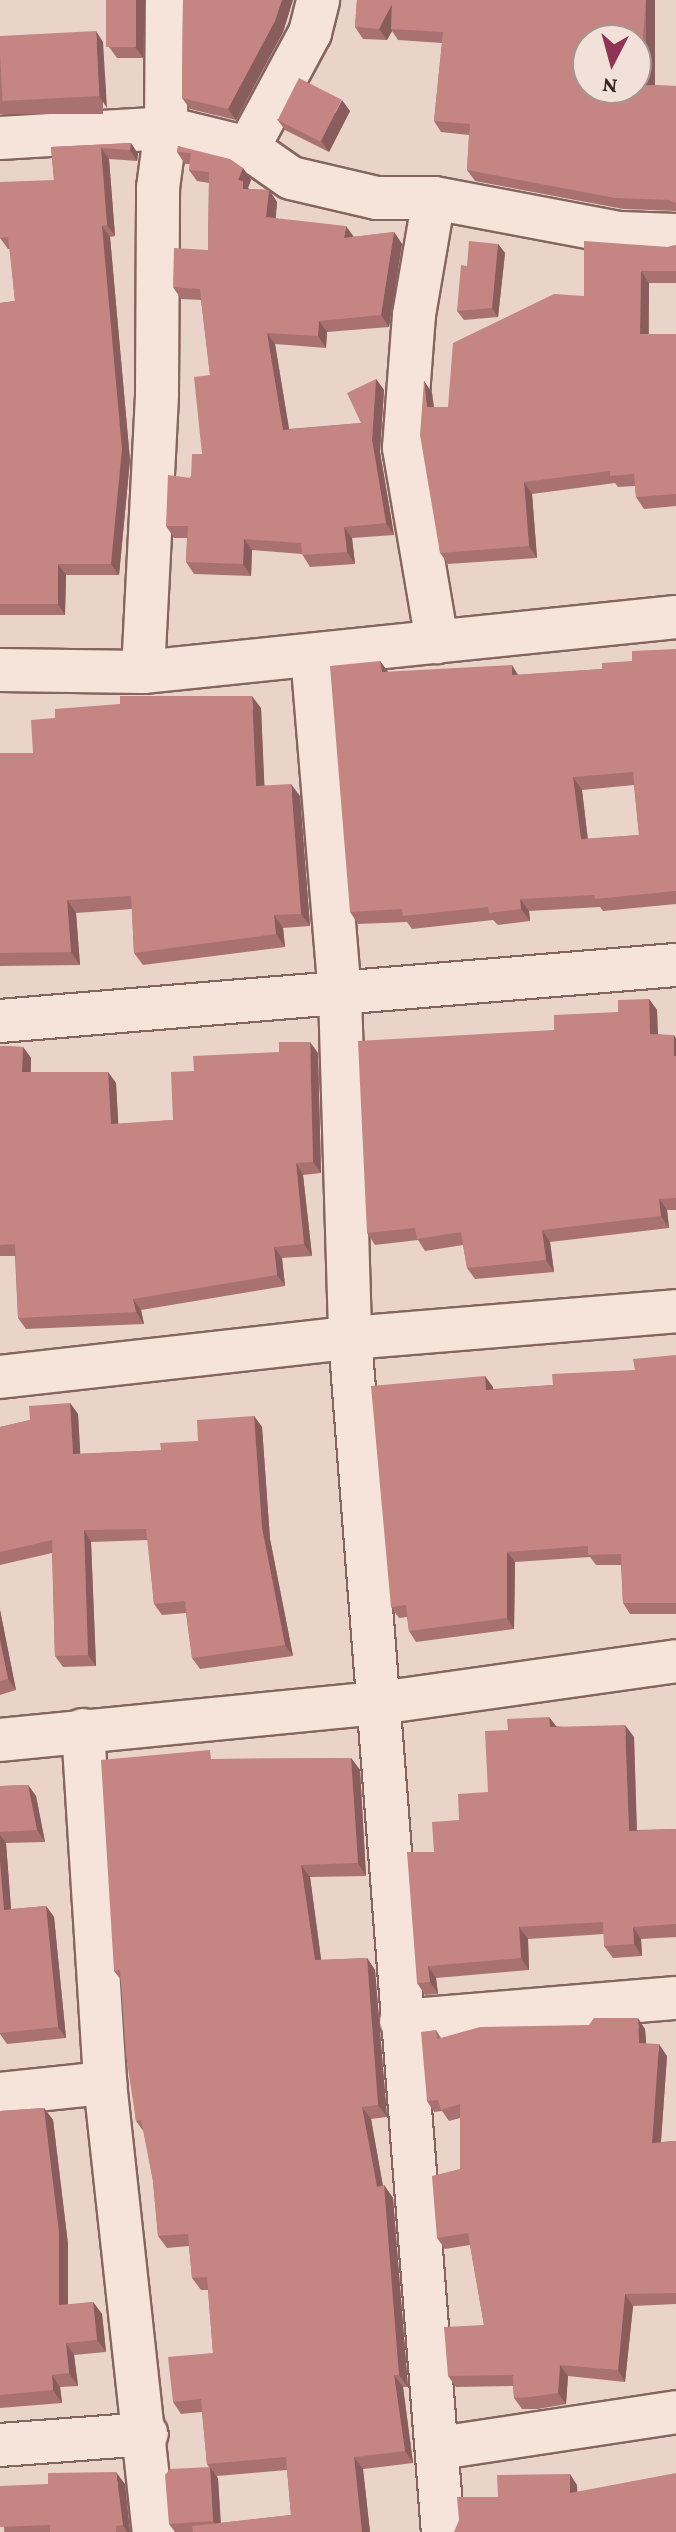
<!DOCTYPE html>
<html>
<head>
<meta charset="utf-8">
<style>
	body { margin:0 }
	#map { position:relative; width:676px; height:2532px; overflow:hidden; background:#ead4c9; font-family:"Crimson Pro",serif }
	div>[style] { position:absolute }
	.roads { filter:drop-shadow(2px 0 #85655f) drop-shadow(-2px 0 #85655f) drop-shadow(0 2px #85655f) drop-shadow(0 -2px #85655f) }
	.minor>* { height:42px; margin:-21px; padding:0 21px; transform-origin:21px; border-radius:21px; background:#f6e4db }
	.wall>* { inset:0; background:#a97271; transform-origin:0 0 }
	.shaded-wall>* { inset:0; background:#895d5c; transform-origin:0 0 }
	.building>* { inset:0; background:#c48583; transform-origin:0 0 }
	span { translate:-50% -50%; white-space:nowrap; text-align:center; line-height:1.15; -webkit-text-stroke:7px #f2e1d8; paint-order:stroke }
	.north { position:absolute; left:572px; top:24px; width:80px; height:80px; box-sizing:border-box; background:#f2e1d8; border:2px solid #a7958f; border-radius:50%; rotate:186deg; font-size:22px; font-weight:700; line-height:32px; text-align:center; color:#372421 }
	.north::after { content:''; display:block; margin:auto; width:28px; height:36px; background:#8e3557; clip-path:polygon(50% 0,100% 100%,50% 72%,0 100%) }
</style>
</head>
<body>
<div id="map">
	<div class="roads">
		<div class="minor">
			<div style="left:0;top:138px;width:166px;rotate:-3.4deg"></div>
			<div style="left:166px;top:128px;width:84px;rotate:13.7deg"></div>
			<div style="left:248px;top:148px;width:52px;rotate:34.9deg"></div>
			<div style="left:291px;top:178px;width:88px;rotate:13.1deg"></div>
			<div style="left:377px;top:198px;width:57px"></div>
			<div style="left:434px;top:198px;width:189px;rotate:10.7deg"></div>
			<div style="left:620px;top:233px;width:56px;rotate:2deg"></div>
			<div style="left:248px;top:148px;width:131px;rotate:-61.7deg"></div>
			<div style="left:310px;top:33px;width:34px;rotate:-76deg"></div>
			<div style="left:434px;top:198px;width:119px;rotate:99.7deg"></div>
			<div style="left:414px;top:315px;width:133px;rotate:94.3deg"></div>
			<div style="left:404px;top:448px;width:197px;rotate:80.3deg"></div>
			<div style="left:312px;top:655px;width:340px;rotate:85.3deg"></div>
			<div style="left:340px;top:994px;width:344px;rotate:88.3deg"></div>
			<div style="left:350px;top:1338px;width:1198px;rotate:85.55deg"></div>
			<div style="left:0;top:670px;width:143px;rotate:0.8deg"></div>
			<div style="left:143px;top:672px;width:536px;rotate:-5.89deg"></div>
			<div style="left:143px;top:672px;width:278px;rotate:-87.1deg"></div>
			<div style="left:157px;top:394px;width:206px;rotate:-89.7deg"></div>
			<div style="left:158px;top:188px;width:61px;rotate:-82.4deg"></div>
			<div style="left:166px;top:128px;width:128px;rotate:-89.6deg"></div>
			<div style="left:0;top:1021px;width:678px;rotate:-4.74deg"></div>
			<div style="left:0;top:1377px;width:352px;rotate:-6.4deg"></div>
			<div style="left:350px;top:1338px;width:327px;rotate:-4.7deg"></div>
			<div style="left:83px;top:1730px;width:354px;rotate:86.4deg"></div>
			<div style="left:105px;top:2083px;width:452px;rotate:83.8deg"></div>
			<div style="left:0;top:1740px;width:381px;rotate:-5.6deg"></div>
			<div style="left:379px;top:1703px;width:300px;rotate:-8deg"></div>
			<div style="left:401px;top:2021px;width:276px;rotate:-4.8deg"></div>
			<div style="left:0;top:2094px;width:106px;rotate:-6deg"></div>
			<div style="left:0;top:2445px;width:147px;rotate:-4.3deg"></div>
			<div style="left:439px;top:2448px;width:240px;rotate:-8.6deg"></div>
		</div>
	</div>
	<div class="wall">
		<div style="clip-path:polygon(106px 0,143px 58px,117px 58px,109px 47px)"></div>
		<div style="clip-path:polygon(183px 0,293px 0,283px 32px,236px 120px,190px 109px,182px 98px)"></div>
		<div style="clip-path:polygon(357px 0,655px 0,648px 85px,676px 86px,676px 211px,623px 209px,475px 181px,467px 170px,469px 135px,441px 132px,434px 121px,442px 43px,398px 40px,392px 31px,387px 40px,363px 39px,355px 27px)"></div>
		<div style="left:0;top:42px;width:103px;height:72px"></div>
		<div style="clip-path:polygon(350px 111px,329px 152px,285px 130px,277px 119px)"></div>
		<div style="clip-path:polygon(131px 143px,138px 154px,137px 161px,109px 159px,115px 236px,110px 237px,130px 460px,119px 575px,66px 575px,65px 615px,0 615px,0 303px,15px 301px,10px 249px,8px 249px,0 238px,54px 180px,51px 147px)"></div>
		<div style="clip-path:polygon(178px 146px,243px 168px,251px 180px,248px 188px,249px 189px,269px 190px,277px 202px,275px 218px,353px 237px,394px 232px,402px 244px,389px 327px,327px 332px,326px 348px,275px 344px,289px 429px,361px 423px,376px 379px,384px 390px,380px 452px,394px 535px,352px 538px,355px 564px,310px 567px,302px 554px,252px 550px,251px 576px,194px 574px,186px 562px,187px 538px,174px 538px,166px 526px,202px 454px,210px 375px,201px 300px,181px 299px,173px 287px,208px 250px,209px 183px,197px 181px,189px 170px,190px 164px,185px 164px,177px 152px)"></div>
		<div style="clip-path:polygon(498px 244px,505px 253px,498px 317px,464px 320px,457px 311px,467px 266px)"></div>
		<div style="clip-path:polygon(676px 245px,676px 283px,649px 283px,649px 334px,676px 334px,676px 506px,644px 509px,636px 497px,635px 486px,618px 487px,615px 483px,532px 494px,537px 558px,448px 564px,440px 553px,424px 381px,432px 393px,434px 407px,448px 407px,584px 296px,668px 247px)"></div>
		<div style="clip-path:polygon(evenodd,676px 649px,676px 904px,603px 911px,600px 907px,529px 911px,530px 921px,498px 925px,493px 920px,412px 929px,407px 922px,358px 924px,350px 912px,380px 661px,388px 672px,518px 675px,602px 669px,676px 649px,634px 785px,639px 835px,588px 839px,582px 790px,634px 785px)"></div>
		<div style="clip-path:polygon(261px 708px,264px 785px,300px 796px,310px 926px,283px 928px,285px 947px,143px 965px,134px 953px,132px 909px,76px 913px,80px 965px,0 966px,0 753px,33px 753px)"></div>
		<div style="clip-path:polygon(649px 999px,657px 1010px,658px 1034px,676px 1038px,676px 1210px,667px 1210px,669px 1228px,550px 1242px,554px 1272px,475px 1279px,467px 1268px,463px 1245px,425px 1251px,418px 1240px,375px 1245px,367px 1233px,554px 1030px,618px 1012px)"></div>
		<div style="clip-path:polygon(0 1046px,23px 1047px,31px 1058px,31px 1072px,108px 1072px,116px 1083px,118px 1124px,173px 1120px,194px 1071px,318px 1053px,321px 1173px,303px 1175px,312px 1256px,282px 1258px,285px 1286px,141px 1310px,144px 1324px,26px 1329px,18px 1318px,15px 1256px,0 1256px)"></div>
		<div style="clip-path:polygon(676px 1355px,676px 1614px,630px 1614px,623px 1603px,621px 1565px,596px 1565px,590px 1557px,515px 1562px,514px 1629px,416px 1642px,409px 1631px,407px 1617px,399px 1618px,391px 1607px,485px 1376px,493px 1389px,553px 1385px,635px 1370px)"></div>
		<div style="clip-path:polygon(70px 1403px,78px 1414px,80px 1454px,161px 1450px,198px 1441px,254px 1416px,262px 1427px,270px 1539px,293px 1656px,200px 1669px,192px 1658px,186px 1613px,162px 1615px,154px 1604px,148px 1540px,91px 1542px,96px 1666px,63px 1667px,55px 1656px,52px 1553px,0 1565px,0 1427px,30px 1420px)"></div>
		<div style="clip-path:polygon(0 1610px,16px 1690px,0 1695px)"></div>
		<div style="clip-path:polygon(549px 1717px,556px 1726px,634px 1737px,637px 1830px,676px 1829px,676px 1937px,641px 1939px,642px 1956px,613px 1958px,604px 1946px,604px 1934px,528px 1939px,529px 1970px,436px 1978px,438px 1994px,425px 1995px,417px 1983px,434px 1852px,459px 1820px,488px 1792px,508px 1730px)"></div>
		<div style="clip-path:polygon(evenodd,351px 1758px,360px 1770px,366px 1876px,310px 1877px,321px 1960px,367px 1958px,375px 1970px,387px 2117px,371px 2119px,383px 2186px,384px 2185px,393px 2198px,408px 2387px,403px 2387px,413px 2463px,363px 2469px,370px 2532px,175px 2532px,169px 2524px,209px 2467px,207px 2464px,202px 2412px,181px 2414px,173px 2402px,213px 2353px,208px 2290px,201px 2290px,192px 2278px,189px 2246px,167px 2248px,158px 2236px,153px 2181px,144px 2132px,136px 2121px,121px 1980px,114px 1971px,216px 1759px,351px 1758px,287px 2470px,291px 2515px,221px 2523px,218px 2479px,217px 2476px,287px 2470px)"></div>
		<div style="clip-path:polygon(28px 1785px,36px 1796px,45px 1842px,6px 1843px,11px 1909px,46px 1906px,54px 1917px,66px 2038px,7px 2044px,0 2034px,0 1786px)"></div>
		<div style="clip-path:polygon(589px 2025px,645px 2029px,646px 2044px,667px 2056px,661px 2142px,676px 2141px,676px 2304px,633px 2306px,625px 2382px,568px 2376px,566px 2404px,538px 2409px,522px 2409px,514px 2398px,513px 2386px,456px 2387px,448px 2376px,484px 2325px,470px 2245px,445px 2249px,437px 2238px,460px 2169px,460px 2118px,449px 2121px,442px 2111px,434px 2112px,427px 2101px,436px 2030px,441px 2038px)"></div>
		<div style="clip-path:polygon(44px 2108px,53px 2120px,68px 2244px,68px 2305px,93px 2302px,102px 2314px,106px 2352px,74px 2355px,78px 2386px,60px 2387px,62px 2403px,0 2408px,0 2111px)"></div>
		<div style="left:125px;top:2484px;width:48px;height:125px;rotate:84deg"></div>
	</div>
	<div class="shaded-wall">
		<div style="clip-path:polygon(136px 0,145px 0,143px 58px,135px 47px)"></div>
		<div style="clip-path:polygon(282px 0,293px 0,283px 32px,236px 120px,228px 109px)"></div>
		<div style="left:646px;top:0;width:9px;height:85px"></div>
		<div style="clip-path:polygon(392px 4px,391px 29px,392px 31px,387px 40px,379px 29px)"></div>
		<div style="clip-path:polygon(96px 31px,103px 42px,107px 108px,99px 96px)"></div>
		<div style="clip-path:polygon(342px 100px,350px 111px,329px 152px,321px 141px)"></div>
		<div style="clip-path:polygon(131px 143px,138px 154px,137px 161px,130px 150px)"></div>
		<div style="clip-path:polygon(101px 148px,109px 159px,115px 236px,107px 225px)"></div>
		<div style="clip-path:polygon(243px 168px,251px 180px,248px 188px,251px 192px,251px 201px,238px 180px)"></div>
		<div style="clip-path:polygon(269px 190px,277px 202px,275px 229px,266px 217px)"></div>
		<div style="clip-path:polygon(102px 226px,110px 237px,130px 460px,119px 575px,111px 564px)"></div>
		<div style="clip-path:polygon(346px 226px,354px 237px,344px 238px)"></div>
		<div style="clip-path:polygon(394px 232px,402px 244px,389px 327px,381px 315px)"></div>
		<div style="clip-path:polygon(498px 244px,505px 253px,498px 317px,492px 308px)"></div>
		<div style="clip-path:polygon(641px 271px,649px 283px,648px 345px,640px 334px)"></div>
		<div style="clip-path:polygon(319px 321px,327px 332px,326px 348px,318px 336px)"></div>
		<div style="clip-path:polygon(267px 333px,275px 344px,291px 441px,283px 430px)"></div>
		<div style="clip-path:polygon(376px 379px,384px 390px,380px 452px,394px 535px,386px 523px,372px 440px)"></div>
		<div style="clip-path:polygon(424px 381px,432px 393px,435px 419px,427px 407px)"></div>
		<div style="clip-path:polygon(524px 482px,532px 494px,537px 558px,529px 546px)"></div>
		<div style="clip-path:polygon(344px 527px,352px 538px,355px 564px,347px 552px)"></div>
		<div style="clip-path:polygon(244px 539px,252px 550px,251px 576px,243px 564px)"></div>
		<div style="clip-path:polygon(58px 564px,66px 575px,65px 615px,58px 604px)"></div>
		<div style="clip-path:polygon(380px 661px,389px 673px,382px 672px)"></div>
		<div style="clip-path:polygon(512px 665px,520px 678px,512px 675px)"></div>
		<div style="clip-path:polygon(252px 696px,261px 708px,265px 798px,256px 786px)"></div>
		<div style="clip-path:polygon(573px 777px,582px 790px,589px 852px,581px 839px)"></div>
		<div style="clip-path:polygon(291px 784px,300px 796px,310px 926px,301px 914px)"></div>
		<div style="clip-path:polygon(520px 899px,529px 911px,530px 921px,521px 909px)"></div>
		<div style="clip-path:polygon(67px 900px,76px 913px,80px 965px,71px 952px)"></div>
		<div style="clip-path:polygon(274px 915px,283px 928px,285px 947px,276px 934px)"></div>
		<div style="clip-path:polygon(649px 999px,657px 1010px,658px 1046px,650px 1034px)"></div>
		<div style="clip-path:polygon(674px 1035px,676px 1038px,676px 1059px,674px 1056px)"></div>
		<div style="clip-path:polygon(310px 1042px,318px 1053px,321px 1173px,313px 1162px)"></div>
		<div style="clip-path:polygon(23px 1047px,31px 1058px,30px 1084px,22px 1072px)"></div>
		<div style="clip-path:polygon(108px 1072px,116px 1083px,119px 1136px,111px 1124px)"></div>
		<div style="clip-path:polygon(296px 1163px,303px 1175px,312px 1256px,304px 1244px)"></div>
		<div style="clip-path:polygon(659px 1199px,667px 1210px,669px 1228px,661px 1216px)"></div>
		<div style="clip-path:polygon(542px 1230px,550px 1242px,554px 1272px,546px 1260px)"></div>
		<div style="clip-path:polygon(274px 1247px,282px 1258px,285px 1286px,277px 1275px)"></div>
		<div style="clip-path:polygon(133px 1299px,141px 1310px,144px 1324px,136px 1312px)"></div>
		<div style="clip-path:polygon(485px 1376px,493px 1387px,494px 1400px,486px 1390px)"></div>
		<div style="clip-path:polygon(70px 1403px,78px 1414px,81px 1465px,73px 1454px)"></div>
		<div style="clip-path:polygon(254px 1416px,262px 1427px,270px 1539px,293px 1656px,285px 1645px,262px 1528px)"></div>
		<div style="clip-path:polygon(84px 1530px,91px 1542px,96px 1666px,88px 1655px)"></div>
		<div style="clip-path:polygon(507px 1552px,515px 1562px,514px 1629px,507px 1618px)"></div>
		<div style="clip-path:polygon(0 1610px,16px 1690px,8px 1679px,0 1640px)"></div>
		<div style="clip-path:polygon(549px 1717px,558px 1729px,550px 1727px)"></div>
		<div style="clip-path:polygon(625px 1725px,634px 1737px,637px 1843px,629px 1831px)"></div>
		<div style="clip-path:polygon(351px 1758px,360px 1770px,366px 1876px,358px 1863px)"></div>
		<div style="clip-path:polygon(28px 1785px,36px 1796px,45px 1842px,37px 1830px)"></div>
		<div style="clip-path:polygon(0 1835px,6px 1843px,12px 1922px,4px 1910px,0 1862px)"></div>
		<div style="clip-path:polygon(301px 1865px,310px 1877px,323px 1973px,315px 1960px)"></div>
		<div style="clip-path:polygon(46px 1906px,54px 1917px,66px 2038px,58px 2027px)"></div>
		<div style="clip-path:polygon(519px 1927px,528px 1939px,529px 1970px,521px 1958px)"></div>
		<div style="clip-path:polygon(633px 1927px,641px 1939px,642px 1956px,634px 1944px)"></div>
		<div style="clip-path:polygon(367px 1958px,375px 1970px,387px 2117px,378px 2105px)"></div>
		<div style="clip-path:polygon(428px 1966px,436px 1978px,438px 1994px,430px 1982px)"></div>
		<div style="clip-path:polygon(638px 2018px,645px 2029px,647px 2054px,639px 2043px)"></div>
		<div style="clip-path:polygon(659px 2044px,667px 2056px,660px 2154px,652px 2143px)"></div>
		<div style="clip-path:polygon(362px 2107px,371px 2119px,385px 2198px,384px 2185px,393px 2198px,408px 2387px,399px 2375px,377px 2187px)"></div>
		<div style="clip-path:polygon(44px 2108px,53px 2120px,68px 2244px,68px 2318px,59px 2305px)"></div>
		<div style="clip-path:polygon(625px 2294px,633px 2306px,625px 2382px,618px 2370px)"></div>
		<div style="clip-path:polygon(93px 2302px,102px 2314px,106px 2352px,97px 2340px)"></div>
		<div style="clip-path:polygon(66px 2343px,74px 2355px,78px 2386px,69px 2373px)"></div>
		<div style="clip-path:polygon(560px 2365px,568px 2376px,566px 2404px,558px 2393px)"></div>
		<div style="clip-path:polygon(52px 2375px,60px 2387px,62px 2403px,53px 2390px)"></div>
		<div style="clip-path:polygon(394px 2375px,403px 2387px,413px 2463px,405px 2451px)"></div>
		<div style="clip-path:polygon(354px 2457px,363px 2469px,370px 2532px,362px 2532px)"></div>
		<div style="clip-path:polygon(210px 2467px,218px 2479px,221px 2532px,213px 2521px)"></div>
		<div style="clip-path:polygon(116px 2472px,125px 2484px,130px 2532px,127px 2532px,123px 2525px)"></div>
		<div style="clip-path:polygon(570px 2474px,577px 2485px,578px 2504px,570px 2493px)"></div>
	</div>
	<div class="building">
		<div style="left:106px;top:0;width:30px;height:47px"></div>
		<div style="clip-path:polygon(183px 0,282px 0,275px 21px,228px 109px,182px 98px)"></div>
		<div style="clip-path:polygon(evenodd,357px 0,646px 0,639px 85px,676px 86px,676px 203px,670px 200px,615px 198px,467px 170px,470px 124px,434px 121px,443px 32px,391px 29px,392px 4px,379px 29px,355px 27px,357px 0,588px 40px,636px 40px,636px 88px,588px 88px,588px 40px)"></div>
		<div style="left:96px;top:31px;width:65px;height:97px;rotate:87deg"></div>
		<div style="left:299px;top:78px;width:48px;height:47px;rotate:27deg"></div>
		<div style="clip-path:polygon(131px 143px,130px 150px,101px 148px,107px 225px,102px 226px,122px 449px,111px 564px,58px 564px,58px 604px,0 604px,0 303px,15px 301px,8px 237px,0 238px,0 182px,54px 180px,51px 147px)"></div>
		<div style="clip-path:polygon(178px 146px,230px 159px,243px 168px,238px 180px,243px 181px,243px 189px,269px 190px,266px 217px,346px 226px,344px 238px,394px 232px,381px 315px,319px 321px,318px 336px,267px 333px,283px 430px,361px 423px,347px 393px,376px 379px,372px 440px,386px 523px,344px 527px,347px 552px,302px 555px,301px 543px,244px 539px,243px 564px,186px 562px,188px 526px,166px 526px,168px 475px,191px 478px,192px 454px,202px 454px,194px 377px,210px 375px,200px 289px,173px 287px,174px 248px,208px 250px,209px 172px,189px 170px,191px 153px,177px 152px)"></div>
		<div style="clip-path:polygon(469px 241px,498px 244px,492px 308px,457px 311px,461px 265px,467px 266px)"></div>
		<div style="clip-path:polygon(584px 241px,668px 247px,676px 245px,676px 271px,641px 271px,640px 334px,676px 334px,676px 494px,636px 497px,634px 474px,610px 476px,610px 471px,524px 482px,529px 546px,440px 553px,420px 435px,424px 381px,427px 407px,448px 407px,453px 343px,554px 294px,584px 296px)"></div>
		<div style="clip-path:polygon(evenodd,676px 649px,676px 891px,595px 899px,594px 895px,520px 899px,521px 909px,489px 913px,488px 907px,403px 916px,402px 909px,350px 912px,330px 666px,380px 661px,382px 672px,512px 665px,512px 675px,602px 669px,602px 663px,632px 661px,632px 651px,676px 649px,633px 772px,639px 835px,581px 839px,573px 777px,633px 772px)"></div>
		<div style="clip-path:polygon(120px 696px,252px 696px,256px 786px,291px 784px,301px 914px,274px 915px,276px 934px,134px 953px,131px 896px,67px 900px,71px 952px,0 953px,0 753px,33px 753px,31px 720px,55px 718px,55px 709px,120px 704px)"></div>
		<div style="clip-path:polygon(649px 999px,650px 1034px,674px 1035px,674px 1056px,676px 1056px,676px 1198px,659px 1199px,661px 1216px,542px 1230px,546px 1260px,467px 1268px,461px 1232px,417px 1239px,415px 1228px,367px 1233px,358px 1041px,554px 1030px,554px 1015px,618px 1012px,618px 1000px)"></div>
		<div style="clip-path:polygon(279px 1042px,310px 1042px,313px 1162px,296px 1163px,304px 1244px,274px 1247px,277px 1275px,133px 1299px,136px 1312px,18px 1318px,15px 1244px,0 1245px,0 1046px,23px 1047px,22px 1072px,108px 1072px,111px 1124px,173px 1120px,171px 1072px,194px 1071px,193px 1056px,279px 1052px)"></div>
		<div style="clip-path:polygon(676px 1355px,676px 1603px,623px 1603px,621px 1554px,588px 1555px,588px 1546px,507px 1552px,507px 1618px,409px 1631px,406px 1605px,391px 1607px,371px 1386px,485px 1376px,486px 1390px,553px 1385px,552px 1374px,635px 1370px,633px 1359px)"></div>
		<div style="clip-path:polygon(70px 1403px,73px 1454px,161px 1450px,160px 1443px,198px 1441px,197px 1420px,254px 1416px,262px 1528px,285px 1645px,192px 1658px,185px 1601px,154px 1604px,146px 1529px,84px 1530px,88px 1655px,55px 1656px,52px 1540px,0 1552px,0 1427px,30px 1420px,29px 1406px)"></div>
		<div style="clip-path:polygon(0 1640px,8px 1679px,0 1681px)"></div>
		<div style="clip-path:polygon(549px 1717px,550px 1727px,625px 1725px,629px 1831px,676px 1829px,676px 1924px,633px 1927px,634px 1944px,604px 1946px,603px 1922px,519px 1927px,521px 1958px,428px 1966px,430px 1982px,417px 1983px,407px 1852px,434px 1852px,432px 1822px,459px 1820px,458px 1794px,488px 1792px,485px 1731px,508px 1730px,507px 1719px)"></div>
		<div style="clip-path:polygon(210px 1750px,211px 1759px,351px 1758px,358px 1863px,301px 1865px,315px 1960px,367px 1958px,378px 2105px,362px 2107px,377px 2187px,384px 2185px,399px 2375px,394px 2375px,405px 2451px,354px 2457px,362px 2532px,193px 2532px,192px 2526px,291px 2515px,286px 2457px,207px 2464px,201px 2399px,173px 2402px,168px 2357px,213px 2353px,207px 2277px,192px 2278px,188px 2234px,158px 2236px,153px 2181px,141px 2120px,136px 2121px,126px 2055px,120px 1970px,114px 1971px,101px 1760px)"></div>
		<div style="clip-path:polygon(28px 1785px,37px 1830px,0 1832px,0 1786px)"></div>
		<div style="clip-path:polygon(0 1862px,4px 1910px,46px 1906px,58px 2027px,0 2033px)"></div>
		<div style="clip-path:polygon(594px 2018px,638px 2018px,639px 2043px,659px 2044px,652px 2143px,676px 2141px,676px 2293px,625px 2294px,618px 2370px,560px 2365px,558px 2393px,531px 2397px,514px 2398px,513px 2375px,448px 2376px,444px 2327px,484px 2325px,468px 2233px,437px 2238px,432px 2176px,460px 2169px,460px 2104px,441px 2110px,438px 2100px,427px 2101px,421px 2032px,436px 2030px,437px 2039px,480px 2027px,589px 2025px)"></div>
		<div style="clip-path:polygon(44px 2108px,59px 2232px,59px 2305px,93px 2302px,97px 2340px,66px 2343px,69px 2373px,52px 2375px,53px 2390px,0 2395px,0 2111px)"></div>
		<div style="clip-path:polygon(210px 2467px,213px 2521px,169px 2524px,165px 2475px,170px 2469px)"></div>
		<div style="clip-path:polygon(116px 2472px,123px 2525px,116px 2526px,116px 2532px,50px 2532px,50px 2525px,0 2527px,0 2486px,48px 2484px,48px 2473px)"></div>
		<div style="clip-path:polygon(676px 2473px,676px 2532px,454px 2532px,459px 2520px,457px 2497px,498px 2497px,497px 2475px,570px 2474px,570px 2493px)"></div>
	</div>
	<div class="north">N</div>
</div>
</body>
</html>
